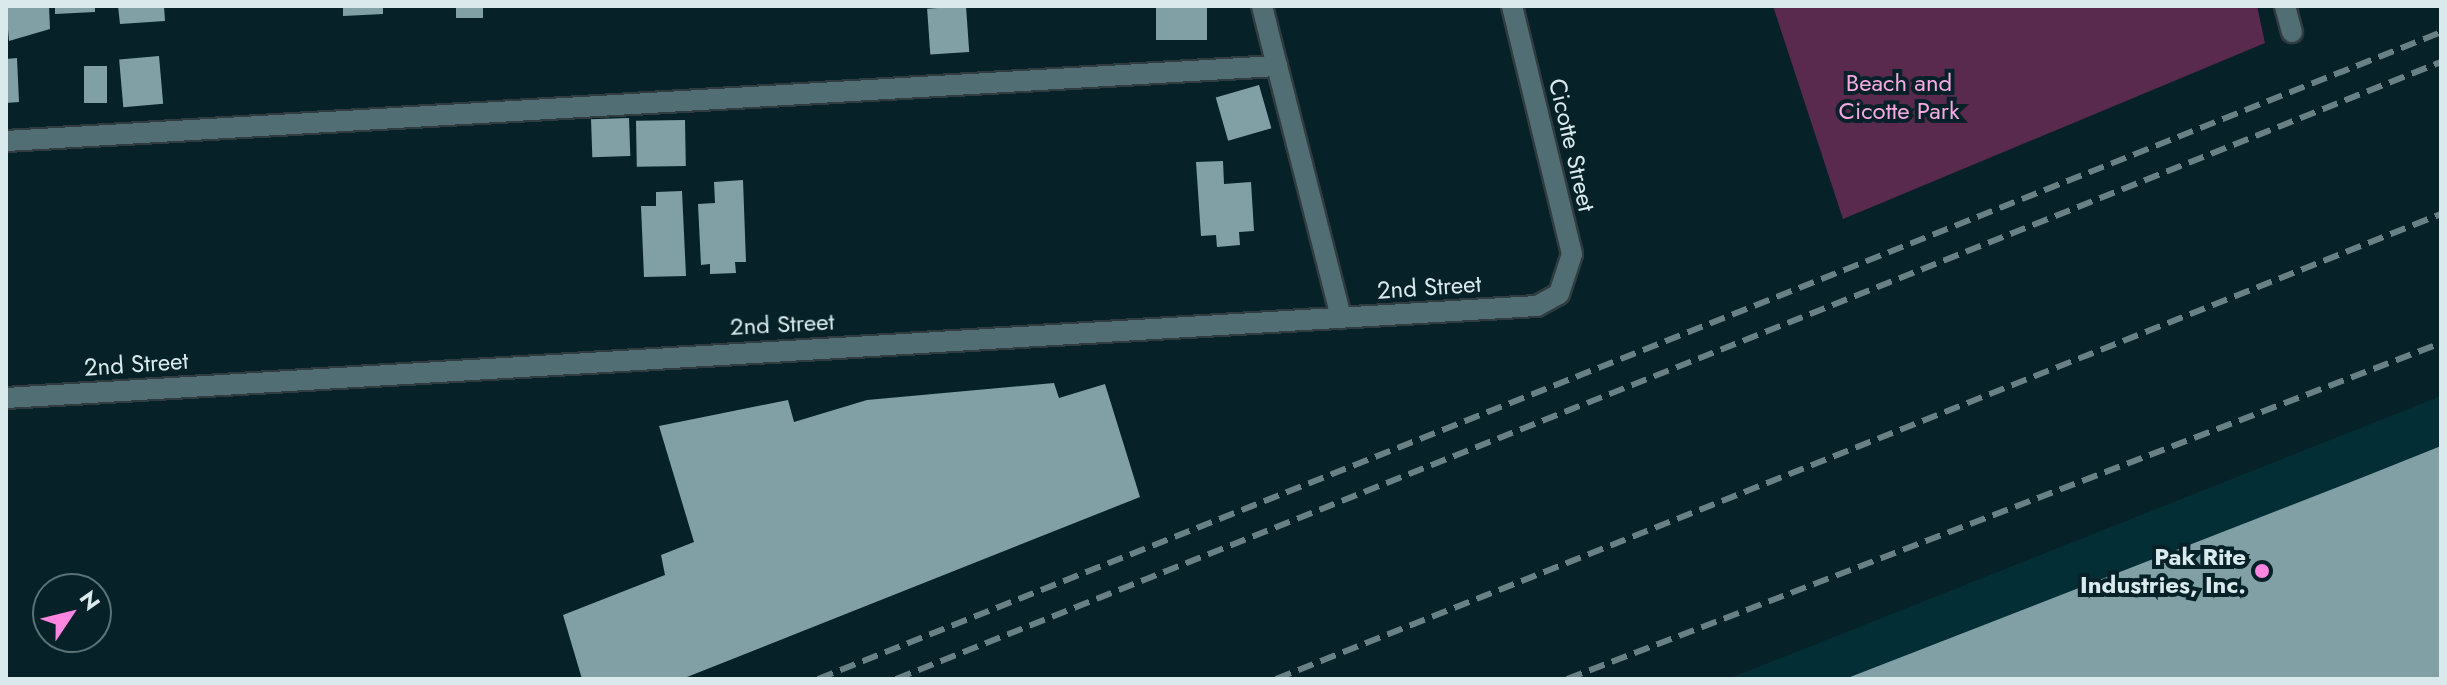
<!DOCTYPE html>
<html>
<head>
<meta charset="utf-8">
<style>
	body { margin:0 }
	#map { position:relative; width:2447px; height:685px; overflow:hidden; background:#062228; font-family:Jost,sans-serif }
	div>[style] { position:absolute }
	.built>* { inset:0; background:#042e35 }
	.green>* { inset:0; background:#5a2a4e }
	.building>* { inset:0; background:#81a0a6; transform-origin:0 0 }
	.roads { filter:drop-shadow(2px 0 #303c40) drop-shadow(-2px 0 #303c40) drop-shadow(0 2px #303c40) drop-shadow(0 -2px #303c40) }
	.minor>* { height:20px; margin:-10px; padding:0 10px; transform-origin:10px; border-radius:10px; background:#516e74 }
	.rail>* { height:6px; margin-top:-3px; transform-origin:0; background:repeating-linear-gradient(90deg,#698084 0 16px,transparent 0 24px) }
	.dots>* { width:22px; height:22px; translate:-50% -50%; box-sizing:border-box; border:4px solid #062228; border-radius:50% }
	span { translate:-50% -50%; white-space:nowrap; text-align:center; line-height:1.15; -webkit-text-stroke:8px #062228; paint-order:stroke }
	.park-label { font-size:24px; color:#f9a9e2 }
	.street-label { font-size:24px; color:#d9e9ec }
	.poi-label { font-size:24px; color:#d9e9ec; font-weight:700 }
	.right { translate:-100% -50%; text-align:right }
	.frame { position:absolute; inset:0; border:8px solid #d9e9ec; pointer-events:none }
	.north { position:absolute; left:32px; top:573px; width:80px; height:80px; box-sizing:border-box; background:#062228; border:2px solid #5a7276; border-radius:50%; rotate:55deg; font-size:22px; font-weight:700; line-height:32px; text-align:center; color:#d9e9ec }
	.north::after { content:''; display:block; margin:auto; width:28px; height:36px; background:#fe85e0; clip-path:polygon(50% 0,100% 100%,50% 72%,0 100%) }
</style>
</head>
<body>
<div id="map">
	<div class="built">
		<div style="clip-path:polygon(2441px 396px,2441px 679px,1728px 679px)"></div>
	</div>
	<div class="green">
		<div style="clip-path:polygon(1773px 6px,2257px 6px,2265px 43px,1843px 219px)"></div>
	</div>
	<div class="building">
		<div style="clip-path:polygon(6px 6px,49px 6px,50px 29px,9px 41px)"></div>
		<div style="clip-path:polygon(55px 6px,95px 6px,95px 12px,55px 14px)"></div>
		<div style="clip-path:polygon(118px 6px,164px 6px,165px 21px,120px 24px)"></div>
		<div style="clip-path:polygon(343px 6px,383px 6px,383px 14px,343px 16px)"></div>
		<div style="left:456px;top:6px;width:27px;height:12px"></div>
		<div style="left:966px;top:6px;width:46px;height:39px;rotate:86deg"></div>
		<div style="left:1156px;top:6px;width:51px;height:34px"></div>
		<div style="left:159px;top:56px;width:48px;height:40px;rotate:85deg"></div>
		<div style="clip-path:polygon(17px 58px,19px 102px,6px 103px,6px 59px)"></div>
		<div style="left:84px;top:66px;width:23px;height:37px"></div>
		<div style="left:1259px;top:85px;width:45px;height:45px;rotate:74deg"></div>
		<div style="left:629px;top:118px;width:38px;height:38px;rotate:88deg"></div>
		<div style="left:685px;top:120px;width:46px;height:49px;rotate:89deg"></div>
		<div style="clip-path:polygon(1223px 161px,1224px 184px,1251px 182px,1254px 231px,1239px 232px,1240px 245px,1217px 247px,1216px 235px,1201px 236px,1196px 162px)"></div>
		<div style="clip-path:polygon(743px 180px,746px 262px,735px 262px,736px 273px,710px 274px,710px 264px,701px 265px,698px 204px,715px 203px,714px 182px)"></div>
		<div style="clip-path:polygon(682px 191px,686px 276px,644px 277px,641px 206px,656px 206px,656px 192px)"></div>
		<div style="clip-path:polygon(1054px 383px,1059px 398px,1105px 384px,1140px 497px,682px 679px,582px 679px,563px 615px,665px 575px,661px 555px,694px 542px,659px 426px,788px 400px,794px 422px,867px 400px)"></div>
		<div style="clip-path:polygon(2441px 446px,2441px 679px,1845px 679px,2361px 478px)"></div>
	</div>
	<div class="roads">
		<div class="minor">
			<div style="left:1262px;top:6px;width:62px;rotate:76deg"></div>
			<div style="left:2285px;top:6px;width:27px;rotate:75deg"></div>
			<div style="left:6px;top:141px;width:1273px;rotate:-3.38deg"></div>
			<div style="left:1277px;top:66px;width:260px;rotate:75.7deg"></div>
			<div style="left:6px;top:398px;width:1534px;rotate:-3.44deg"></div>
			<div style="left:1537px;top:306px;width:25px;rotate:-29deg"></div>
			<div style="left:1559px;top:294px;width:42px;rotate:-72deg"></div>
			<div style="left:1572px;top:254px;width:255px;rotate:-103.6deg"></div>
		</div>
	</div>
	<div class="rail">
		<div style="left:818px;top:679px;width:1747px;rotate:-21.73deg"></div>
		<div style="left:896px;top:679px;width:1664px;rotate:-21.77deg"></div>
		<div style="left:1276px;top:679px;width:1254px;rotate:-21.76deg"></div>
		<div style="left:1567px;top:679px;width:936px;rotate:-21.03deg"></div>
	</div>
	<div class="dots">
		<div style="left:2262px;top:571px;background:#fe85e0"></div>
	</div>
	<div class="park-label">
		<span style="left:1899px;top:97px">Beach and<br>Cicotte Park</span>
	</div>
	<div class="street-label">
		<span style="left:1572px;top:145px;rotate:77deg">Cicotte Street</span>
		<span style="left:1429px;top:287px;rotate:-4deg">2nd Street</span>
		<span style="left:782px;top:324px;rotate:-3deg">2nd Street</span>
		<span style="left:136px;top:364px;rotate:-4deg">2nd Street</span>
	</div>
	<div class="poi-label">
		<span class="right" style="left:2246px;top:571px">Pak Rite<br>Industries, Inc.</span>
	</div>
	<div class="frame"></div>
	<div class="north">N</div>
</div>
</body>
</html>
